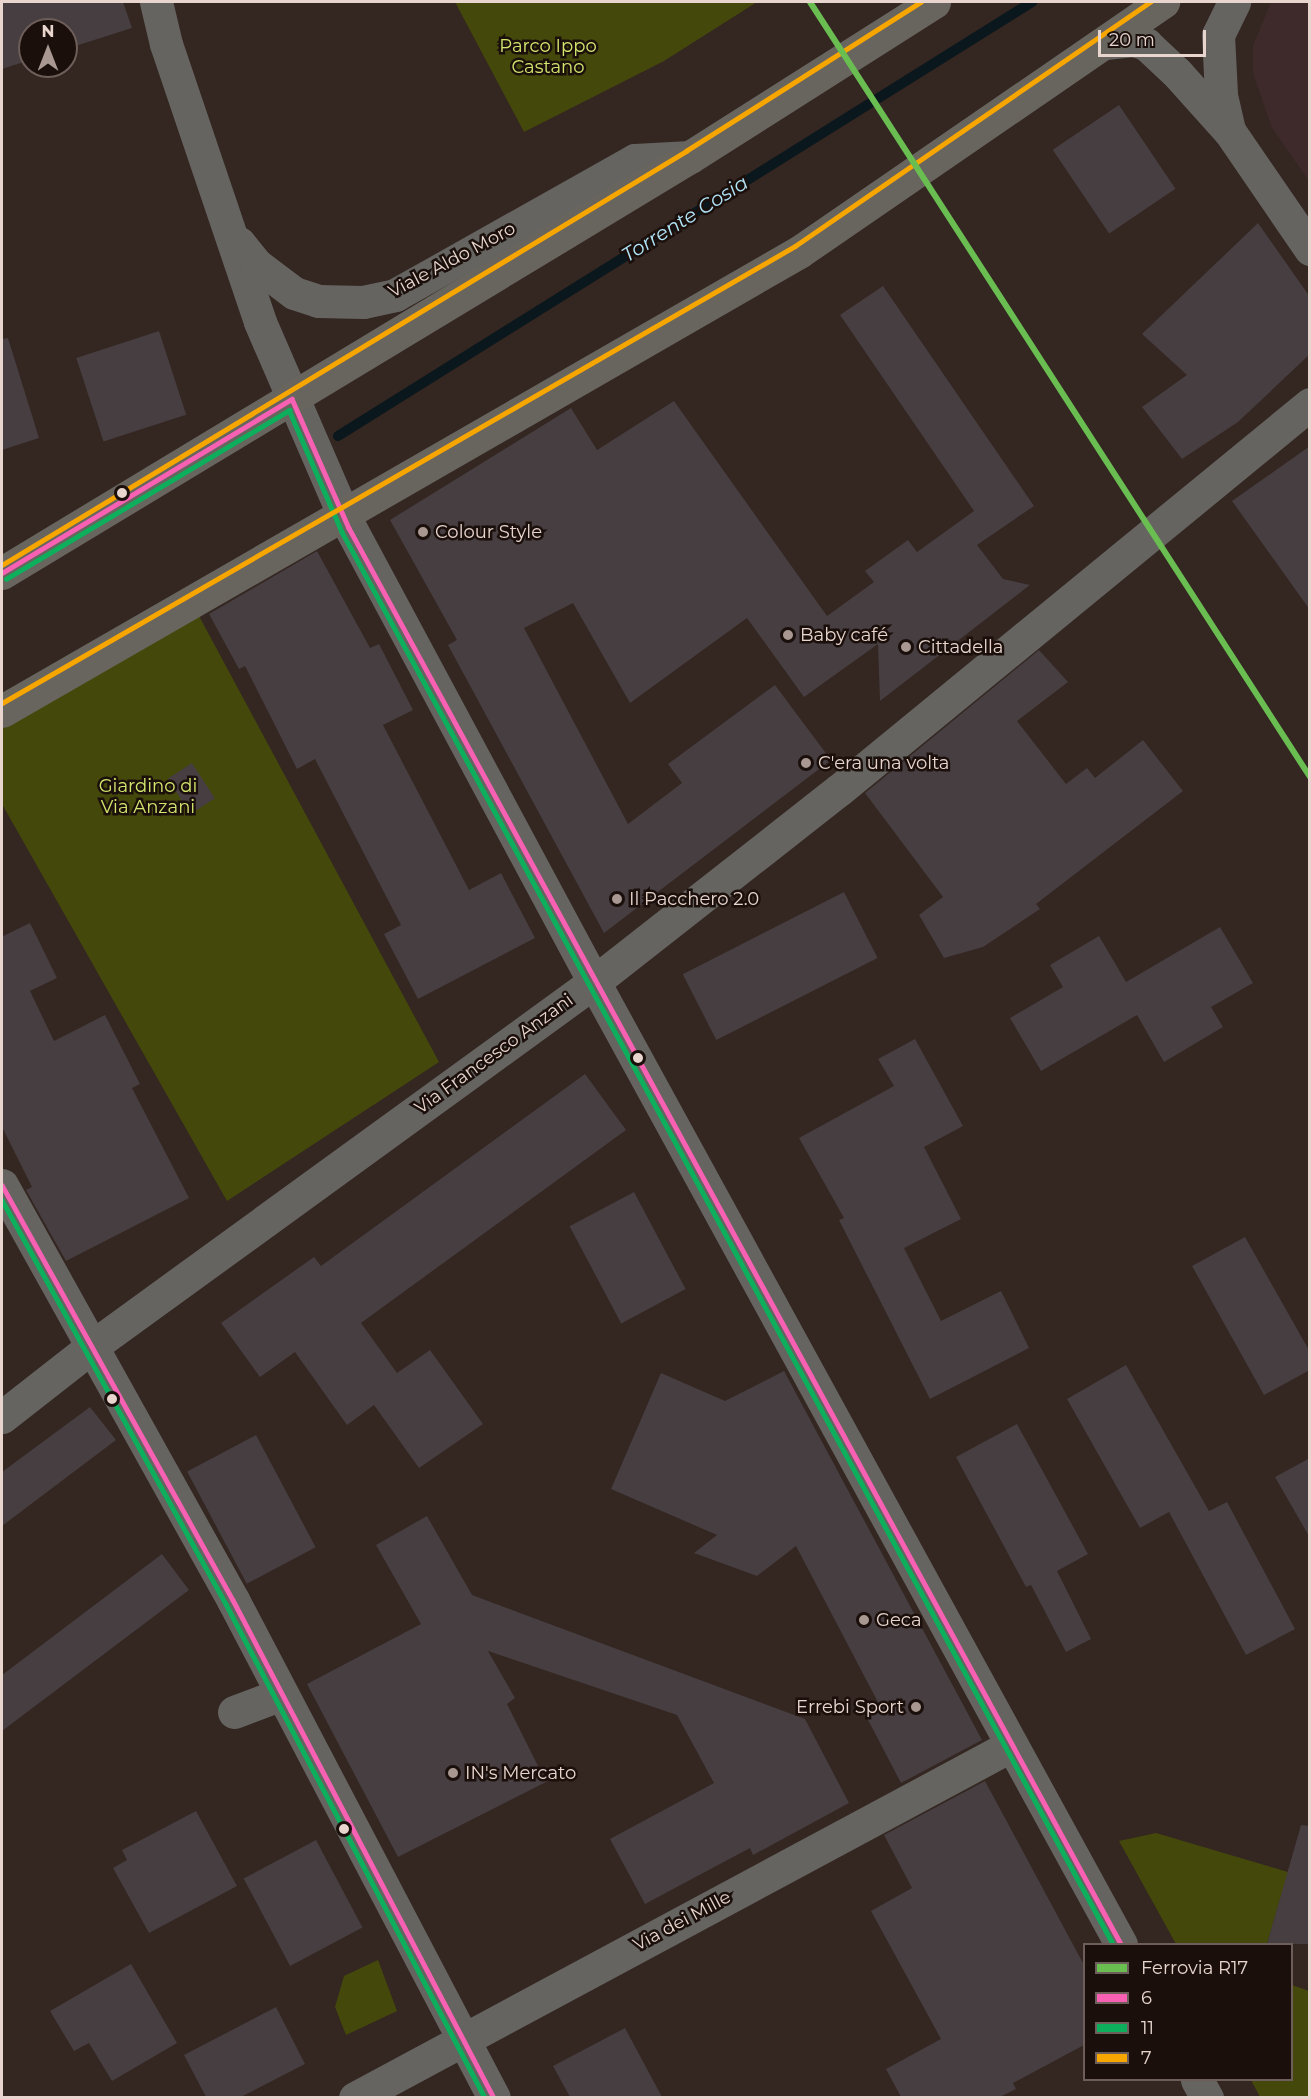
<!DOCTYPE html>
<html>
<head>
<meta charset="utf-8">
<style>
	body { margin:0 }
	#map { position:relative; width:1311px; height:2099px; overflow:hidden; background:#342621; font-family:Montserrat,sans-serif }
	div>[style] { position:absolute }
	.education>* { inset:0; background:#3e2a2b }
	.green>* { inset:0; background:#44490b }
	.stream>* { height:10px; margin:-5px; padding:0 5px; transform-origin:5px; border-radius:5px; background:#0a171c }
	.building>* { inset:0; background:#463e41; transform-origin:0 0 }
	.minor>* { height:33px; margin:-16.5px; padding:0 16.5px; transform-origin:16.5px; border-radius:16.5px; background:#656460 }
	.tertiary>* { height:33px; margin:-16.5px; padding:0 16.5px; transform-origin:16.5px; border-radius:16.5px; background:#656460 }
	.primary>* { height:33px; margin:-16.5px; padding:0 16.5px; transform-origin:16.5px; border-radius:16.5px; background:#68645e }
	.bus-1>* { height:4.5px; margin:-2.25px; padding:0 2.25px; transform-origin:2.25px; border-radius:2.25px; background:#f860b3 }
	.bus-2>* { height:4.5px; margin:-2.25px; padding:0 2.25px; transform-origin:2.25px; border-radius:2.25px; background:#0daf5c }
	.bus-3>* { height:4.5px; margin:-2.25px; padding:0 2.25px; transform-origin:2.25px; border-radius:2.25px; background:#f7a600 }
	.rail-1>* { height:6px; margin:-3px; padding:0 3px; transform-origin:3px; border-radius:3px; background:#69bd51 }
	.dots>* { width:16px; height:16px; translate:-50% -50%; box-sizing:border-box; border:3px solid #1b0f0b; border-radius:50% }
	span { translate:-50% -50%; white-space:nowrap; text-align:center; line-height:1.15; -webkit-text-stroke:5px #1b0f0b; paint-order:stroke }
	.park-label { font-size:18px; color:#d3e76e }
	.street-label { font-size:18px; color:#e7d5ce }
	.poi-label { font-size:18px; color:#e7d5ce }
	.left { translate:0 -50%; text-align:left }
	.right { translate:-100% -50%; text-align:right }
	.water-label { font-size:20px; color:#b1e5f8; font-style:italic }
	.frame { position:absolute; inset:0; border:3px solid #e7d5ce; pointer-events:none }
	.legend { position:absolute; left:1083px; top:1943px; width:210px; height:138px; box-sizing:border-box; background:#1b0f0b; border:2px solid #6d5e59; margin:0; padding:8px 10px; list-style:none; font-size:18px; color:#e7d5ce }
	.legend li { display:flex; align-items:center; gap:12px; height:30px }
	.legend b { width:30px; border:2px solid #6d5e59 }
	.north { position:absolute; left:18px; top:18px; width:60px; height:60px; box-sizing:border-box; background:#1b0f0b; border:2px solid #6d5e59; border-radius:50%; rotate:0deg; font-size:16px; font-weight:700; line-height:24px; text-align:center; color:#e7d5ce }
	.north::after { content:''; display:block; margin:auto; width:21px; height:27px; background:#a89891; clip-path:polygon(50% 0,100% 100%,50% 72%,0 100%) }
	.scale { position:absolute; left:1098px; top:30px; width:108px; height:27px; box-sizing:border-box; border:3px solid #e7d5ce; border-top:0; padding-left:8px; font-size:18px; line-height:21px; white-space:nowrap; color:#e7d5ce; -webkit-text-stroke:4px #1b0f0b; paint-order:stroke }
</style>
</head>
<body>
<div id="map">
	<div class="education">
		<div style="clip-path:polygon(1271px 2px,1309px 2px,1309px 181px,1272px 128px,1253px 73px,1253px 46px)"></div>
	</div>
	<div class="green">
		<div style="clip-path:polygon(455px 2px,757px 2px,664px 61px,524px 132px)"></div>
		<div style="clip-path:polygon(199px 616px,439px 1062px,227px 1201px,2px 804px,2px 729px)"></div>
		<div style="clip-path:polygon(1156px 1833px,1288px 1872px,1267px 1944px,1176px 1944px,1119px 1841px)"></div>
		<div style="clip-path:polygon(378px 1960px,397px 2011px,346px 2035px,335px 2007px,344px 1976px)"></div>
		<div style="clip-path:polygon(1292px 1985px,1309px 1991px,1309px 2097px,1260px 2097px,1251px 2080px,1292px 2080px)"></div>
	</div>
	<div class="stream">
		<div style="left:338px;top:436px;width:819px;rotate:-32.02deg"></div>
	</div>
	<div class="building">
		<div style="clip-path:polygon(2px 2px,123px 2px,132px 28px,66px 49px,66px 30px,30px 30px,30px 60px,2px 69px)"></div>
		<div style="left:1119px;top:105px;width:101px;height:80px;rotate:56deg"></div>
		<div style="clip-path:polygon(1258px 223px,1310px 297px,1310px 354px,1238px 422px,1182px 459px,1142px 407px,1187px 375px,1142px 334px)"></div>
		<div style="clip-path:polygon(883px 286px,1034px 506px,977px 545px,1003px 579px,1030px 585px,880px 701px,878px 644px,804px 697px,747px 618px,630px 703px,573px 603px,524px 628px,628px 824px,682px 783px,668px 764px,775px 685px,831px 760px,604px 933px,448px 645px,457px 640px,390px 520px,571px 408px,597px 450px,674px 401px,827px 616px,874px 582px,865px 571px,908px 540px,917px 552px,974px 511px,840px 315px)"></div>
		<div style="left:159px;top:331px;width:88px;height:87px;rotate:72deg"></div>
		<div style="clip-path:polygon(8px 338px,39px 438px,2px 450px,2px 339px)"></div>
		<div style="clip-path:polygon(1310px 446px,1310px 610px,1232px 501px)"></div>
		<div style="clip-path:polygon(317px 551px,370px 648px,379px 644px,413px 710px,383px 725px,469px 890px,501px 873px,535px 938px,418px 999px,384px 934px,401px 925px,315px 759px,297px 769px,245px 666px,239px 669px,209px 614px)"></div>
		<div style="clip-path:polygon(1039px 650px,1068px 682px,1017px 721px,1066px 784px,1087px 768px,1095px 778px,1143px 740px,1183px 791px,1036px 904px,1040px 909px,983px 947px,944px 958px,919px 915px,943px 897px,865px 793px)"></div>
		<div style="left:192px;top:763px;width:42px;height:29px;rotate:57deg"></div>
		<div style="left:844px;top:892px;width:74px;height:181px;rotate:63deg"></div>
		<div style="clip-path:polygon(30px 923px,57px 978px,30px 991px,54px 1041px,105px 1015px,140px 1084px,132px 1088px,189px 1198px,66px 1261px,26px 1190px,32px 1187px,2px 1127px,2px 933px,3px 936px)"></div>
		<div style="clip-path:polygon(1220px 927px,1253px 983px,1211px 1007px,1223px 1027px,1164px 1062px,1137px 1015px,1041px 1071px,1010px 1018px,1063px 987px,1050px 965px,1099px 936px,1126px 982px)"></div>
		<div style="clip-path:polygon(915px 1039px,963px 1126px,924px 1147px,961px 1219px,904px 1248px,941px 1321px,1001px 1291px,1029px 1348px,930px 1399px,839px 1220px,844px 1218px,799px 1138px,894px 1086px,878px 1059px)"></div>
		<div style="clip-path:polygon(585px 1074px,626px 1130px,361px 1323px,397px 1373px,430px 1350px,483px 1424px,419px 1468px,374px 1405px,347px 1425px,295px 1352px,260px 1377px,221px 1323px,314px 1257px,321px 1266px)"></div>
		<div style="left:634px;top:1192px;width:110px;height:73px;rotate:62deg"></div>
		<div style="clip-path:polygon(1245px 1237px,1310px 1352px,1310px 1370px,1264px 1395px,1192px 1266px)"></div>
		<div style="clip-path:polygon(1126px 1365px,1209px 1511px,1227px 1502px,1295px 1629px,1246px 1655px,1169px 1512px,1140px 1528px,1067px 1399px)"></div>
		<div style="clip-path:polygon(784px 1371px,982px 1740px,901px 1783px,866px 1716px,881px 1708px,796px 1546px,757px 1576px,694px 1553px,717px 1535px,611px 1489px,661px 1373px,725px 1401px)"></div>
		<div style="clip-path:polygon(90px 1407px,116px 1440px,2px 1526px,2px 1472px)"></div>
		<div style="clip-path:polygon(1017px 1424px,1088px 1554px,1057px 1571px,1091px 1639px,1066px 1652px,1031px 1585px,1026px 1587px,956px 1457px)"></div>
		<div style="left:256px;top:1435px;width:127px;height:78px;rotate:62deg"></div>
		<div style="clip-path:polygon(1310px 1458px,1310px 1538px,1275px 1477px)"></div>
		<div style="clip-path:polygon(427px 1516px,472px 1595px,805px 1719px,849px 1803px,753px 1855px,750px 1848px,645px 1904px,610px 1839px,714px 1783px,677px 1715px,488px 1651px,515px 1698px,507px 1704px,546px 1782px,398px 1857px,307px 1684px,421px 1624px,376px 1545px)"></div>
		<div style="clip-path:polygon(162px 1554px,189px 1590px,2px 1731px,2px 1675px)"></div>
		<div style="clip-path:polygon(985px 1781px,1084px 1965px,1084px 2045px,1013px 2083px,1016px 2089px,1000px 2097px,901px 2097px,886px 2069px,941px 2039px,871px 1911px,912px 1888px,884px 1835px)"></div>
		<div style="clip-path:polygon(196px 1811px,237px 1886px,149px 1933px,113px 1868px,127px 1860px,122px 1850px)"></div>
		<div style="clip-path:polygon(1301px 1825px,1310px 1826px,1310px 1944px,1267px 1944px)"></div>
		<div style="left:316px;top:1840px;width:99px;height:82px;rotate:62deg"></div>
		<div style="clip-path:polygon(131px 1964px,177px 2043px,112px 2081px,89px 2043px,74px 2051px,50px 2011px)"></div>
		<div style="clip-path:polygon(276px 2007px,305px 2064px,241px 2097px,206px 2097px,184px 2055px)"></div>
		<div style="clip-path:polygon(625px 2028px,662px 2097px,570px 2097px,553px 2066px)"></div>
	</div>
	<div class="minor">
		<div style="left:156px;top:2px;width:43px;rotate:76.6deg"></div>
		<div style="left:166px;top:44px;width:293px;rotate:71.3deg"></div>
		<div style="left:260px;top:322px;width:211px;rotate:66.6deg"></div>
		<div style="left:344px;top:516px;width:529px;rotate:61.79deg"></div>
		<div style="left:594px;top:982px;width:1097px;rotate:61.29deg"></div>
		<div style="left:239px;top:243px;width:28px;rotate:51deg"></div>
		<div style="left:257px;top:265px;width:46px;rotate:37.1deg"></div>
		<div style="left:294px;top:293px;width:25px;rotate:18deg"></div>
		<div style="left:318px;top:301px;width:45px;rotate:1.3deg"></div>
		<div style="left:363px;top:302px;width:33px;rotate:-12deg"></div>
		<div style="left:395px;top:295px;width:275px;rotate:-29.4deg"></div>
		<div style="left:635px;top:160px;width:55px;rotate:-3.1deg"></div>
		<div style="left:2px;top:1185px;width:475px;rotate:60.9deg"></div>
		<div style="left:233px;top:1600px;width:562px;rotate:62.34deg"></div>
		<div style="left:2px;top:1417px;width:112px;rotate:-38.1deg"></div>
		<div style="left:90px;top:1348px;width:623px;rotate:-35.99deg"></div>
		<div style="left:594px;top:982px;width:311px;rotate:-38.1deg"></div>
		<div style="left:839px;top:790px;width:609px;rotate:-39.34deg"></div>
		<div style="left:234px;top:1712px;width:51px;rotate:-20.6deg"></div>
		<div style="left:1197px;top:2080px;width:21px;rotate:61deg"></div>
		<div style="left:355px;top:2098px;width:744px;rotate:-28.25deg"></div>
	</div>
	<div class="tertiary">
		<div style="left:1105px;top:43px;width:28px;rotate:-6deg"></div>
		<div style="left:1133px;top:40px;width:14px;rotate:17deg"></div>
		<div style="left:1146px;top:44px;width:42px;rotate:43.1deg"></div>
		<div style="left:1177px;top:73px;width:79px;rotate:48.1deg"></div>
		<div style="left:1230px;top:132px;width:142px;rotate:55.6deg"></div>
		<div style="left:1229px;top:130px;width:37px;rotate:-103deg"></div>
		<div style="left:1221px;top:94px;width:59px;rotate:-92.9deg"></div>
		<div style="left:1218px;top:35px;width:37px;rotate:-64deg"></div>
	</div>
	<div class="primary">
		<div style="left:2px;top:573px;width:804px;rotate:-31.16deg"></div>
		<div style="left:690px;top:157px;width:289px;rotate:-32.4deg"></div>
		<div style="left:2px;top:711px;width:920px;rotate:-29.94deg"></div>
		<div style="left:799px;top:252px;width:442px;rotate:-34.5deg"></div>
	</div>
	<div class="bus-1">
		<div style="left:2px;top:573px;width:338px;rotate:-31deg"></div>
		<div style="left:292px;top:399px;width:141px;rotate:66.2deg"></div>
		<div style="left:349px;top:528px;width:1613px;rotate:61.4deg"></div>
		<div style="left:2px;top:1185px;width:475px;rotate:60.9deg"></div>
		<div style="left:233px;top:1600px;width:562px;rotate:62.34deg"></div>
	</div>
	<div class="bus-2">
		<div style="left:6px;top:579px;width:330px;rotate:-30.8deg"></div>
		<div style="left:289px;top:410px;width:133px;rotate:66.5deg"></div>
		<div style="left:342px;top:532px;width:1609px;rotate:61.36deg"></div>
		<div style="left:2px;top:1200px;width:462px;rotate:61deg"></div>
		<div style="left:226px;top:1604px;width:558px;rotate:62.33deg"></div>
	</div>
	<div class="bus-3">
		<div style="left:2px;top:565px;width:800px;rotate:-31.18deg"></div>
		<div style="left:686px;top:151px;width:278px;rotate:-32.4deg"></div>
		<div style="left:2px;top:703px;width:915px;rotate:-29.95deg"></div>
		<div style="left:795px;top:246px;width:431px;rotate:-34.5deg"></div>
	</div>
	<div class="rail-1">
		<div style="left:810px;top:2px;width:922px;rotate:57.17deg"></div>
	</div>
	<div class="dots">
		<div style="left:122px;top:493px;background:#e7d5ce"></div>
		<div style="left:423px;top:532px;background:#a89891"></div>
		<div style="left:788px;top:635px;background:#a89891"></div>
		<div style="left:906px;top:647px;background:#a89891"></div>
		<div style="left:806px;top:763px;background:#a89891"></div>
		<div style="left:617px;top:899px;background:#a89891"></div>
		<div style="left:638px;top:1058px;background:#e7d5ce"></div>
		<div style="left:112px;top:1399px;background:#e7d5ce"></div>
		<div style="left:864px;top:1620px;background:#a89891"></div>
		<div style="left:916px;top:1707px;background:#a89891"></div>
		<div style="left:453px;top:1773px;background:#a89891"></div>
		<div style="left:344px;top:1829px;background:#e7d5ce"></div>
	</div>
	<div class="park-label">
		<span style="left:548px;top:57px">Parco Ippo<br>Castano</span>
		<span style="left:148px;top:797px">Giardino di<br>Via Anzani</span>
	</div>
	<div class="street-label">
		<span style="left:452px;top:260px;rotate:-28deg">Viale Aldo Moro</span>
		<span style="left:494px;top:1054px;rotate:-36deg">Via Francesco Anzani</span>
		<span style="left:682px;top:1921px;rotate:-28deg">Via dei Mille</span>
	</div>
	<div class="poi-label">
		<span class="left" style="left:435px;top:532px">Colour Style</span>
		<span class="left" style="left:800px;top:635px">Baby café</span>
		<span class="left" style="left:918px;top:647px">Cittadella</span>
		<span class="left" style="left:818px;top:763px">C'era una volta</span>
		<span class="left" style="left:629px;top:899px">Il Pacchero 2.0</span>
		<span class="left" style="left:876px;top:1620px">Geca</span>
		<span class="right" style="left:904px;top:1707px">Errebi Sport</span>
		<span class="left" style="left:465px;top:1773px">IN's Mercato</span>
	</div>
	<div class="water-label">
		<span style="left:685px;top:219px;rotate:-32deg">Torrente Cosia</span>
	</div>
	<div class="frame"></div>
	<ul class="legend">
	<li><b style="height:8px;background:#69bd51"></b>Ferrovia R17</li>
	<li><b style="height:8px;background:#f860b3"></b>6</li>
	<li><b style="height:8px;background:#0daf5c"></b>11</li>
	<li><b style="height:8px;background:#f7a600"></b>7</li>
	</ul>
	<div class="north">N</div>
	<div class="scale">20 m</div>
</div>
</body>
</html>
